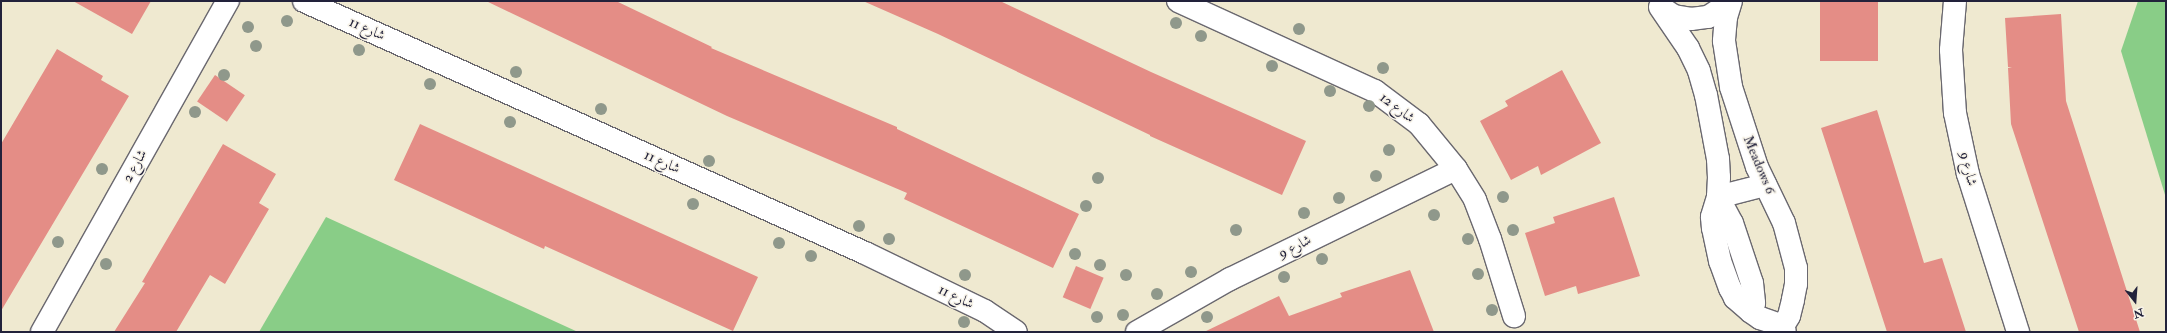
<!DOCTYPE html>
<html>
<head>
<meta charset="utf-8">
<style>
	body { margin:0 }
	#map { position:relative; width:2167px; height:333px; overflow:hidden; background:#efe9d0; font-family:"IM FELL Double Pica",Amiri,serif }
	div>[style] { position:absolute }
	.green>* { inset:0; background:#89cd87 }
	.building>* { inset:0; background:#e48d86; transform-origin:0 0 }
	.roads { filter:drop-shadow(1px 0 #6a686f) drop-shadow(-1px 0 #6a686f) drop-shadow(0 1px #6a686f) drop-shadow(0 -1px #6a686f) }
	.street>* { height:22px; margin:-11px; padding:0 11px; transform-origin:11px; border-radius:11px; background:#fff }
	.trees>* { width:12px; height:12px; margin:-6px; border-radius:50%; background:#8f988b }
	span { translate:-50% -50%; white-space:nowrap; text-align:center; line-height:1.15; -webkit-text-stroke:3px #f7f3e8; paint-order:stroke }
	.street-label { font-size:14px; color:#22223b }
	.frame { position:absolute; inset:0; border:2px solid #22223b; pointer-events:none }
	.north { position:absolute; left:2115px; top:281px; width:40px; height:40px; -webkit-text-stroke:3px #f7f3e8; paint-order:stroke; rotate:163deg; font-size:11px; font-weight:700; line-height:16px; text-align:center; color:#22223b }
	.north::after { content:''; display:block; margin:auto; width:14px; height:18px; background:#22223b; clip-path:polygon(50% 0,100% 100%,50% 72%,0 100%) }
</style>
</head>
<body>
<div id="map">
	<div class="green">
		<div style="clip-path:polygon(2138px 1px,2166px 1px,2166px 198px,2121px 51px)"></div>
		<div style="clip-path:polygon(326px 217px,578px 332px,259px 332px)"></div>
	</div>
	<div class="building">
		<div style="clip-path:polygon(73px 1px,151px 1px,132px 34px)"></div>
		<div style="clip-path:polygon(486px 1px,616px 1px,712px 47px,711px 48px,897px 127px,897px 129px,1079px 214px,1053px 268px,904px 199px,907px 193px,727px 116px)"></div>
		<div style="clip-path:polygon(863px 1px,1000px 1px,1151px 72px,1306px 141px,1282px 195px,1150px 136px,1150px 135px,938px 34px)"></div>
		<div style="left:1820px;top:1px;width:58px;height:60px"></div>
		<div style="clip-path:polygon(2061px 14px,2066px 101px,2140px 332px,2079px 332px,2011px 124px,2008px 68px,2012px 67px,2008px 67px,2005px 18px)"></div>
		<div style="clip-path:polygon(57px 49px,103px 76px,101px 80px,129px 96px,1px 311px,1px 144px)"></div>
		<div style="clip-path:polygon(1562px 70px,1601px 143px,1541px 175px,1538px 166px,1511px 180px,1480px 121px,1508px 106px,1505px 101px)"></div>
		<div style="left:215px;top:75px;width:36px;height:32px;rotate:34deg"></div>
		<div style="clip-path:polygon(1877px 110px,1924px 263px,1942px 258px,1966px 332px,1887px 332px,1821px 128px)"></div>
		<div style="clip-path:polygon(420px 124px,758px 277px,733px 331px,545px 246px,544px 249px,394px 180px)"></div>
		<div style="clip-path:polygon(223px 144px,276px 174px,259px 203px,269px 209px,225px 284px,210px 275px,176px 332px,114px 332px,145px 283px,142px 282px)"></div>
		<div style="clip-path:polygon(1614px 197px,1640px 276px,1578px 294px,1576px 286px,1545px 296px,1525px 233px,1555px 223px,1553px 217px)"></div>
		<div style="left:1076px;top:266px;width:30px;height:34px;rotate:23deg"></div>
		<div style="clip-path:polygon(1410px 270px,1434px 332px,1204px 332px,1279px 296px,1289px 316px,1342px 297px,1340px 293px)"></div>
	</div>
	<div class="roads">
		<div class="street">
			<div style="left:304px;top:1px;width:615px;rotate:24.19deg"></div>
			<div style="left:865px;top:253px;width:133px;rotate:25.8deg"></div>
			<div style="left:985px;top:311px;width:37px;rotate:34deg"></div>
			<div style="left:1178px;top:1px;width:217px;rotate:24.6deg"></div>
			<div style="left:1375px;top:91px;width:55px;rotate:36.9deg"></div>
			<div style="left:1419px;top:124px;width:58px;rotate:50.6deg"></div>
			<div style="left:1456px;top:169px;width:36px;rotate:58deg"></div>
			<div style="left:1475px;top:200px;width:42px;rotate:69deg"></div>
			<div style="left:1490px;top:239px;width:81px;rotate:72.7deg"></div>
			<div style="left:1731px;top:1px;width:17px;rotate:107deg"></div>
			<div style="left:1726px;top:17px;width:24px;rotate:95deg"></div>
			<div style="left:1724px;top:41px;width:47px;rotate:81.3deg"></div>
			<div style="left:1731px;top:87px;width:84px;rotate:72deg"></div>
			<div style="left:1757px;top:167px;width:62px;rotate:64.3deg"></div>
			<div style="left:1784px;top:223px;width:47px;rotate:75.1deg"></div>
			<div style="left:1796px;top:268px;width:16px;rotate:90deg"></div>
			<div style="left:1796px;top:284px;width:16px;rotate:101deg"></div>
			<div style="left:1793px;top:300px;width:16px;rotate:104deg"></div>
			<div style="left:1789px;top:316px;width:12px;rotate:121deg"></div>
			<div style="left:1783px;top:326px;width:6px;rotate:72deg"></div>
			<div style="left:1955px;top:1px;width:49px;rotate:94.7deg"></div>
			<div style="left:1951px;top:50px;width:63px;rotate:86.4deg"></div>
			<div style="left:1955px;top:113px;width:62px;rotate:78deg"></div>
			<div style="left:1968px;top:174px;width:166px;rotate:72.4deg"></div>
			<div style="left:1660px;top:7px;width:50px;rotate:55.7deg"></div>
			<div style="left:1688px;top:48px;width:25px;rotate:64deg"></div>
			<div style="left:1699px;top:71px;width:25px;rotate:74deg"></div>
			<div style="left:1706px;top:95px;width:65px;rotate:79.4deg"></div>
			<div style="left:1718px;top:159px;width:18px;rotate:87deg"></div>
			<div style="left:1719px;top:177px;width:20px;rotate:93deg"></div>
			<div style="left:1718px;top:197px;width:21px;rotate:107deg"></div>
			<div style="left:1712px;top:217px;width:11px;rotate:85deg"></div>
			<div style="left:1713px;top:228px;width:34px;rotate:78deg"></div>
			<div style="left:1720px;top:261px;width:29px;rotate:70deg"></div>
			<div style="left:1730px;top:288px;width:11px;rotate:63deg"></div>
			<div style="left:1735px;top:298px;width:21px;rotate:41deg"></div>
			<div style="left:1751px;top:312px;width:11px;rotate:34deg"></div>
			<div style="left:1760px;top:318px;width:24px;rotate:19deg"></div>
			<div style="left:1662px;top:8px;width:14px;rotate:34deg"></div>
			<div style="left:1674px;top:16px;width:17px;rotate:10deg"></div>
			<div style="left:1691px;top:19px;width:17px;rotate:-7deg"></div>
			<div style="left:1708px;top:17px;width:17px;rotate:-33deg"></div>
			<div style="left:1722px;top:8px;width:9px;rotate:-54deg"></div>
			<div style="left:1718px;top:197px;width:30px;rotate:62deg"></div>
			<div style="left:1732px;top:223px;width:63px;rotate:71.6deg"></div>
			<div style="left:1752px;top:283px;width:20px;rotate:84deg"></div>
			<div style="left:1754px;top:303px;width:9px;rotate:108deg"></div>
			<div style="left:1718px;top:197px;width:49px;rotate:-14.3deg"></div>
			<div style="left:42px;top:332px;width:380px;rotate:-60.7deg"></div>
			<div style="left:1137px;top:332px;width:107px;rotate:-29.7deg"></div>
			<div style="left:1230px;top:279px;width:251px;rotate:-26deg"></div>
		</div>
	</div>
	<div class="trees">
		<div style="left:287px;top:21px"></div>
		<div style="left:1176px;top:23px"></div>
		<div style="left:248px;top:27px"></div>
		<div style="left:1299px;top:29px"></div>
		<div style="left:1201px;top:36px"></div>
		<div style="left:256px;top:46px"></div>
		<div style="left:359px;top:50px"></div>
		<div style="left:1272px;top:66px"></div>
		<div style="left:1383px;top:68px"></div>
		<div style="left:516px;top:72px"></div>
		<div style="left:224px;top:75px"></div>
		<div style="left:430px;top:84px"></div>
		<div style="left:1330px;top:91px"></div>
		<div style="left:1369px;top:106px"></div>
		<div style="left:601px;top:109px"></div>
		<div style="left:195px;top:112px"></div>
		<div style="left:510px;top:122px"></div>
		<div style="left:1389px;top:150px"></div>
		<div style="left:709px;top:161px"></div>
		<div style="left:102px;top:169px"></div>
		<div style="left:1376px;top:176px"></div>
		<div style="left:1098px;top:178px"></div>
		<div style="left:1503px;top:197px"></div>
		<div style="left:1339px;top:198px"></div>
		<div style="left:693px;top:204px"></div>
		<div style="left:1086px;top:206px"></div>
		<div style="left:1304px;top:213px"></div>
		<div style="left:1434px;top:215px"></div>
		<div style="left:859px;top:226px"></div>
		<div style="left:1236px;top:230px"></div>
		<div style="left:1513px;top:230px"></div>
		<div style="left:889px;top:239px"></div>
		<div style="left:1468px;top:239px"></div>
		<div style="left:58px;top:242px"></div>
		<div style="left:779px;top:243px"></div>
		<div style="left:1075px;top:254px"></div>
		<div style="left:811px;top:256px"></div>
		<div style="left:1322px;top:259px"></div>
		<div style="left:106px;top:264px"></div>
		<div style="left:1100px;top:265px"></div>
		<div style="left:1191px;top:272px"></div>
		<div style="left:1478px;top:274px"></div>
		<div style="left:965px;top:275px"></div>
		<div style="left:1126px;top:275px"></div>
		<div style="left:1284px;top:277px"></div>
		<div style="left:1157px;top:294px"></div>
		<div style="left:1492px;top:310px"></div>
		<div style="left:1123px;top:315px"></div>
		<div style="left:1097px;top:317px"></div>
		<div style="left:1207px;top:317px"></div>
		<div style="left:964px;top:322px"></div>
	</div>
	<div class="street-label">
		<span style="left:367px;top:29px;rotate:24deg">شارع 11</span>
		<span style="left:1397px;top:108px;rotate:37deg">شارع 12</span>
		<span style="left:662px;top:162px;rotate:24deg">شارع 11</span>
		<span style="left:1759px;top:165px;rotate:67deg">Meadows 6</span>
		<span style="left:135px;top:166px;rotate:-61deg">شارع 2</span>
		<span style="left:1968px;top:169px;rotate:76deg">شارع 9</span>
		<span style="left:1295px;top:247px;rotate:-27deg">شارع 9</span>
		<span style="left:956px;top:297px;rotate:26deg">شارع 11</span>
	</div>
	<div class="frame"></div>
	<div class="north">N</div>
</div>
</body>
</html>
